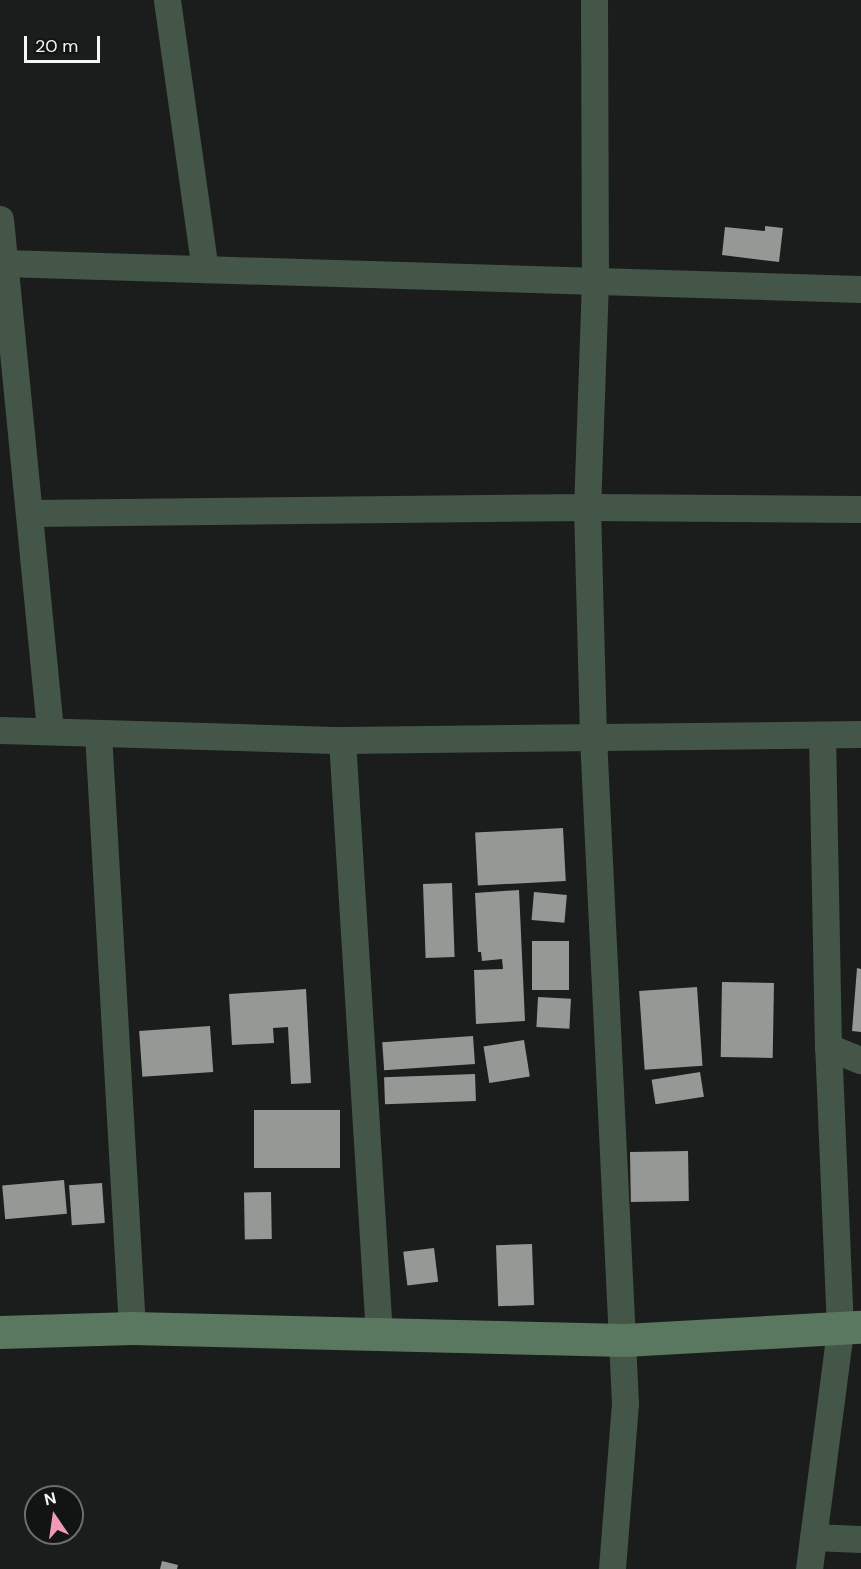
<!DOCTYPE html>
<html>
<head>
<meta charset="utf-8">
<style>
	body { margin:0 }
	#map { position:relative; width:861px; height:1569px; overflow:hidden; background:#1a1d1b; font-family:"DM Sans",sans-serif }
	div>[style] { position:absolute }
	.building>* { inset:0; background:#959895; transform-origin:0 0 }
	.street>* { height:27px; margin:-13.5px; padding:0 13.5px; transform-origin:13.5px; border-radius:13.5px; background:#445647 }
	.secondary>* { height:33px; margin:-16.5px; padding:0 16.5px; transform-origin:16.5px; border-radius:16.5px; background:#5a775f }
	span { translate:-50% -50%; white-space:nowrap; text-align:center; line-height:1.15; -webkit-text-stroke:6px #111412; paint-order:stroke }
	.north { position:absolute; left:24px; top:1485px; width:60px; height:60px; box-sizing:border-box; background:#111412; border:2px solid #6b6e6c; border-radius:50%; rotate:347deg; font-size:16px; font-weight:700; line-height:24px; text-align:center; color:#f3f6f4 }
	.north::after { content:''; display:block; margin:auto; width:21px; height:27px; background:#f09ab5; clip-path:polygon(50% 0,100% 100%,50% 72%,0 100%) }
	.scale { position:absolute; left:24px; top:36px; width:76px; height:27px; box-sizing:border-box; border:3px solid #f3f6f4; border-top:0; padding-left:8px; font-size:18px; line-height:21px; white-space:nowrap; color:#f3f6f4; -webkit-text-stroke:4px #111412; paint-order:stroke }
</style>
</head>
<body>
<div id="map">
	<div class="building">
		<div style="clip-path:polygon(765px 226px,783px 228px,779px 262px,722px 255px,725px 227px,765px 231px)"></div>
		<div style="left:563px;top:828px;width:53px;height:88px;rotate:87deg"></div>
		<div style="left:452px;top:883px;width:74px;height:29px;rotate:88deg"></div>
		<div style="clip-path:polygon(519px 890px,525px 1021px,476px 1024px,474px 970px,503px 969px,502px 959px,482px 961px,481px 952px,478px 952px,475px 893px)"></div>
		<div style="left:534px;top:892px;width:33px;height:28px;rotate:5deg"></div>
		<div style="left:532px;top:941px;width:37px;height:49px"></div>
		<div style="clip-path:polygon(857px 968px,861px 969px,861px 1032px,852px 1031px)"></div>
		<div style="left:722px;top:982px;width:52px;height:75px;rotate:1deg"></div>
		<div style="left:697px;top:987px;width:79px;height:58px;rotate:86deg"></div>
		<div style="clip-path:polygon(306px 989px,311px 1083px,291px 1084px,288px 1027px,273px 1028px,274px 1043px,232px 1045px,229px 994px)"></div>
		<div style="left:538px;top:997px;width:33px;height:30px;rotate:3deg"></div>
		<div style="left:210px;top:1026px;width:46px;height:71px;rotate:86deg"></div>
		<div style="left:473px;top:1036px;width:28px;height:91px;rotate:86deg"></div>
		<div style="left:524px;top:1040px;width:37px;height:41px;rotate:81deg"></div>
		<div style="left:700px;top:1072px;width:25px;height:49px;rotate:81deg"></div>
		<div style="left:475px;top:1074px;width:27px;height:91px;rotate:88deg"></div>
		<div style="left:340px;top:1110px;width:58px;height:86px;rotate:90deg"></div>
		<div style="left:688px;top:1151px;width:50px;height:58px;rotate:89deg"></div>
		<div style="left:64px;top:1180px;width:34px;height:62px;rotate:85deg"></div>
		<div style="left:102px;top:1183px;width:40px;height:33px;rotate:86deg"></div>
		<div style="left:271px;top:1192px;width:47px;height:27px;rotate:89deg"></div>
		<div style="left:532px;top:1244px;width:61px;height:36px;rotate:88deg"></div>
		<div style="left:434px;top:1248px;width:34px;height:31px;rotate:83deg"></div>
		<div style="clip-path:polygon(162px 1561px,178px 1565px,177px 1569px,160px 1569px)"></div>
	</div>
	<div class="street">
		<div style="left:167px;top:0;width:272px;rotate:82deg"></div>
		<div style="left:594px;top:0;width:281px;rotate:89.8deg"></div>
		<div style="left:595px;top:281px;width:226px;rotate:92deg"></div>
		<div style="left:587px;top:507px;width:230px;rotate:88.5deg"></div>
		<div style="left:593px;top:737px;width:667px;rotate:87.25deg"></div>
		<div style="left:625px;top:1403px;width:167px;rotate:94.5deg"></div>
		<div style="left:0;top:219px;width:513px;rotate:84.41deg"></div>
		<div style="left:4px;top:263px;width:857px;rotate:1.74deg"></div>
		<div style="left:30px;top:513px;width:557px;rotate:-0.62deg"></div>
		<div style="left:587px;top:507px;width:274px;rotate:0.4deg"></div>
		<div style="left:0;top:730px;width:342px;rotate:1.7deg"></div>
		<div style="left:342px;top:740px;width:519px;rotate:-0.66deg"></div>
		<div style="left:98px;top:733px;width:596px;rotate:86.73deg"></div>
		<div style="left:342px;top:740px;width:596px;rotate:86.44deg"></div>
		<div style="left:828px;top:1047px;width:35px;rotate:22deg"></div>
		<div style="left:813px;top:1537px;width:48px;rotate:2.4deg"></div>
		<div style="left:809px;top:1569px;width:242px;rotate:-82.6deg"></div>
		<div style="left:840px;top:1329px;width:282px;rotate:-92.4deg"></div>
		<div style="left:828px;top:1047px;width:310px;rotate:-91.1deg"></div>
	</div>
	<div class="secondary">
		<div style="left:0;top:1332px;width:132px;rotate:-1.7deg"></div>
		<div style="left:132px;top:1328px;width:493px;rotate:1.4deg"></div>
		<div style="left:625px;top:1340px;width:236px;rotate:-3.2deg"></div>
	</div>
	<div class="north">N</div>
	<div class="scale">20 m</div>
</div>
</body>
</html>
